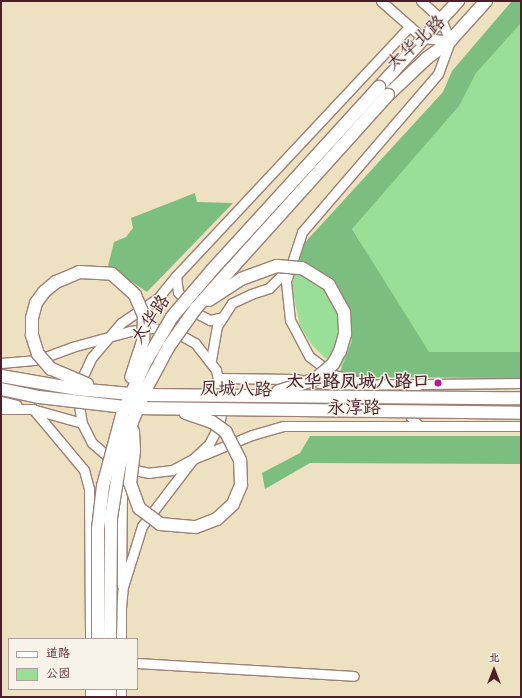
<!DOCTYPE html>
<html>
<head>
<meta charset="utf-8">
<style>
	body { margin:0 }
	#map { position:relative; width:522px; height:698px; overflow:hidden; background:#eee1c1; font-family:"Indie Flower","LXGW WenKai TC",sans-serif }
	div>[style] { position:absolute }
	.green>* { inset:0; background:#9adf97 }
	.forest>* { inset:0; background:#7bbe80 }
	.roads { filter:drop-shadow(1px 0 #9c8076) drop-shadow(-1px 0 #9c8076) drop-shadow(0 1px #9c8076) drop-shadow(0 -1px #9c8076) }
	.minor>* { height:9px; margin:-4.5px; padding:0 4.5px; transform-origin:4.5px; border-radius:4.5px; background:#fff }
	.major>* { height:12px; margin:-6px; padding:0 6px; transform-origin:6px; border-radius:6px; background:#fff }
	.bridges { filter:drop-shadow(1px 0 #9c8076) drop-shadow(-1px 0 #9c8076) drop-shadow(0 1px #9c8076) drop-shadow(0 -1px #9c8076) }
	.major-bridge>* { height:12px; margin:-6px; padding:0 6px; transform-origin:6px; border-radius:6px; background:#fff }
	.dots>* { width:11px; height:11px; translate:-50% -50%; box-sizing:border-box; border:2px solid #f7f3e8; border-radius:50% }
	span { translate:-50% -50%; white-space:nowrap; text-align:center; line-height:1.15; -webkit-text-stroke:3px #f7f3e8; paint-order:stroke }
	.street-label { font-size:18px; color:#4a1f2b }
	.poi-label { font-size:18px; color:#4a1f2b; font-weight:700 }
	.right { translate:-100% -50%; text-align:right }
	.frame { position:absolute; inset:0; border:2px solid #4a1f2b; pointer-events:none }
	.legend { position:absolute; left:8px; top:638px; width:130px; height:52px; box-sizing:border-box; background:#f7f3e8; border:1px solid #b29e9c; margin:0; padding:5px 7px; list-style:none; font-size:12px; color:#4a1f2b }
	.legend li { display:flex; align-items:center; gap:8px; height:20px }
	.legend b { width:20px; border:1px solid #b29e9c }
	.north { position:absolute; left:474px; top:650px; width:40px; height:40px; -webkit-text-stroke:3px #f7f3e8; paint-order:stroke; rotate:0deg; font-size:11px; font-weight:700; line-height:16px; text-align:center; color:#4a1f2b }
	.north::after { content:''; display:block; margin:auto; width:14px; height:18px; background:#4a1f2b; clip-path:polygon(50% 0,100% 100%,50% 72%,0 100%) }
</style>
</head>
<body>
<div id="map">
	<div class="green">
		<div style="clip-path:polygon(521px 23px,521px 353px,426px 352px,350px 225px,472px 72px)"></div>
		<div style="clip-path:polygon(310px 237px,403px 374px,402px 377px,348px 371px,325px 358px,312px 345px,300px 326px,292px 288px,296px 263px)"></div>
	</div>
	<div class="forest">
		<div style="clip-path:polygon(512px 1px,521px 1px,521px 23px,476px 73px,459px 106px,352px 229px,429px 352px,521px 352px,521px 378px,338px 377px,352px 342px,350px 310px,326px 277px,294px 265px,298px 250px,443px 92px,452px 71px)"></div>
		<div style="clip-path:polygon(195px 193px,197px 202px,233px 203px,147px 292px,108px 266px,114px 242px,126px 237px,133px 228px,131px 218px)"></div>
		<div style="clip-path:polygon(310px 436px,521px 436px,521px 464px,310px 463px,265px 489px,262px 473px,300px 453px)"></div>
	</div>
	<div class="roads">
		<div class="minor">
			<div style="left:381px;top:1px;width:56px;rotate:41.4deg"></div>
			<div style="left:423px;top:38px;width:27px;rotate:6deg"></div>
			<div style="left:421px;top:1px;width:27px;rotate:42deg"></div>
			<div style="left:441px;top:19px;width:24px;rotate:68deg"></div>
			<div style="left:176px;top:276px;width:16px;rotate:83deg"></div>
			<div style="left:178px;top:292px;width:28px;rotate:49deg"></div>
			<div style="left:196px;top:313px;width:16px;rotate:27deg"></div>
			<div style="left:210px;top:320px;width:13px;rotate:-13deg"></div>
			<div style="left:211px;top:360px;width:35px;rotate:-80deg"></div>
			<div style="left:217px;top:326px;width:27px;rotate:-57deg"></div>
			<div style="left:232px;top:303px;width:21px;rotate:-25deg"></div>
			<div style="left:251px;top:294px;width:19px;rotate:-18deg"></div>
			<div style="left:269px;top:288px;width:24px;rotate:-45deg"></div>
			<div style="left:1px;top:363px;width:36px;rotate:-5deg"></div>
			<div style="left:37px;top:360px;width:37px;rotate:-20deg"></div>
			<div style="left:72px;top:347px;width:60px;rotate:-15.4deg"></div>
			<div style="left:130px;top:331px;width:22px;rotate:-8deg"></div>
			<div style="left:152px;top:328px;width:23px;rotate:10deg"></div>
			<div style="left:175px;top:332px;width:23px;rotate:29deg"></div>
			<div style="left:195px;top:343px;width:34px;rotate:52deg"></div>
			<div style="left:216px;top:370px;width:34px;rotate:78deg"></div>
			<div style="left:223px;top:403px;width:22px;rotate:100deg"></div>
			<div style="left:219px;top:425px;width:21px;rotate:118deg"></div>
			<div style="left:209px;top:444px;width:22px;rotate:137deg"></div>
			<div style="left:193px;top:459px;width:24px;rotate:152deg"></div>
			<div style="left:172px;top:470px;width:23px;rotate:173deg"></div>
			<div style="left:149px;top:473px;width:24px;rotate:-168deg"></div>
			<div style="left:218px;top:378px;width:77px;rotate:0.7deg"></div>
			<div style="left:295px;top:379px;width:36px;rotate:9deg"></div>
			<div style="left:331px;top:385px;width:190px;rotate:-0.6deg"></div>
			<div style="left:375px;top:386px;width:42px;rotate:-165deg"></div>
			<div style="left:334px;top:375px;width:31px;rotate:-143deg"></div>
			<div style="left:309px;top:356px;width:41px;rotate:-117.8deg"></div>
			<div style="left:290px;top:320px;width:39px;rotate:-96deg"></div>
			<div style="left:286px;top:281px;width:52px;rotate:-71.9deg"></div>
			<div style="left:302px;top:232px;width:208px;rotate:-49.3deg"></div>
			<div style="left:438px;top:74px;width:35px;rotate:-70deg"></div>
			<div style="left:1px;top:401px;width:16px;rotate:14deg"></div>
			<div style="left:1px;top:409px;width:32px"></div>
			<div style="left:33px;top:409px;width:80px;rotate:50.1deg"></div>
			<div style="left:84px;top:470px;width:20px;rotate:75deg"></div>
			<div style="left:89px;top:489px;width:150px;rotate:89.6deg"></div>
			<div style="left:32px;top:409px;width:52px;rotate:15.6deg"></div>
			<div style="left:418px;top:425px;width:11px;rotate:-131deg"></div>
			<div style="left:411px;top:417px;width:27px;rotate:-90deg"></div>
			<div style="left:411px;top:390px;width:12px;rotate:-35deg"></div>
			<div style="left:114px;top:462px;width:29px;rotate:-139deg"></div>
			<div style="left:92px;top:443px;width:22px;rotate:-117deg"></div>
			<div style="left:82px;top:423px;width:23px;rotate:-100deg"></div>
			<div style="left:78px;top:400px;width:22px;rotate:-80deg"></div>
			<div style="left:82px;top:378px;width:23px;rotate:-65deg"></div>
			<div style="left:92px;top:357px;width:45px;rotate:-49.5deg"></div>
			<div style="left:121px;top:323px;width:45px;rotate:-34deg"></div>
			<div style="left:158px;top:298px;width:28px;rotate:-51deg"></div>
			<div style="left:176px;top:276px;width:342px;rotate:-46.9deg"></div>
			<div style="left:121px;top:584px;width:92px;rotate:-89.4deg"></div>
			<div style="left:122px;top:492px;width:21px;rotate:-79deg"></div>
			<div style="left:121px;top:602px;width:37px;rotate:90deg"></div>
			<div style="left:121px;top:608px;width:21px;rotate:-85deg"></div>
			<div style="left:123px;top:587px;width:64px;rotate:-72.7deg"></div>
			<div style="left:142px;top:526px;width:84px;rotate:-52.7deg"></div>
			<div style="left:193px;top:459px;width:64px;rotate:-22.1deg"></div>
			<div style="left:252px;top:435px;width:32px;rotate:-16deg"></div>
			<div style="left:283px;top:426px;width:238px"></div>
			<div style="left:137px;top:663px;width:217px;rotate:3.4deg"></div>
			<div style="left:90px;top:689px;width:8px;rotate:90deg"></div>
			<div style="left:121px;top:697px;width:8px;rotate:-90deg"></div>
		</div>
		<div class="major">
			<div style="left:379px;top:87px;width:117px;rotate:-47.4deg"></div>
			<div style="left:388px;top:95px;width:54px;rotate:-43.5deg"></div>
			<div style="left:427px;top:58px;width:29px;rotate:-36deg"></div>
			<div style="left:450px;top:41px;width:54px;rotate:-48deg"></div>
			<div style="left:110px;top:689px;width:8px;rotate:90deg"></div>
			<div style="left:98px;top:697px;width:8px;rotate:-90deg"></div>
		</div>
	</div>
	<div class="bridges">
		<div class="major-bridge">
			<div style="left:209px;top:300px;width:38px;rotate:-33deg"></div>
			<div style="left:241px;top:279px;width:38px;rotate:-20deg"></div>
			<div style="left:277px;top:266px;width:25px;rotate:5deg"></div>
			<div style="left:302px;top:268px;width:32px;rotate:32deg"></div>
			<div style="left:329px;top:285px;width:31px;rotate:61deg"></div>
			<div style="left:344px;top:312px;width:22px;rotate:87deg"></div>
			<div style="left:345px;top:334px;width:18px;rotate:106deg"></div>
			<div style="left:340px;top:351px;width:15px;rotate:118deg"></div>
			<div style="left:333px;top:364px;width:23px;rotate:139deg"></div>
			<div style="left:316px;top:379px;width:40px;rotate:162deg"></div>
			<div style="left:1px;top:376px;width:76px;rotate:9.8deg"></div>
			<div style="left:76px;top:389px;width:66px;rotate:5.2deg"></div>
			<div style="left:142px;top:395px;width:379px;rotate:0.5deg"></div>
			<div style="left:87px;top:384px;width:39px;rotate:-157deg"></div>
			<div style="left:51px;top:369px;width:20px;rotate:-131deg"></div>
			<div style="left:38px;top:354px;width:20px;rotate:-108deg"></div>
			<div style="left:32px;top:335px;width:17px;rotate:-90deg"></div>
			<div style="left:32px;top:318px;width:16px;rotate:-75deg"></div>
			<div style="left:36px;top:303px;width:14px;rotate:-54deg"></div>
			<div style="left:44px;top:292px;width:16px;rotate:-40deg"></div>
			<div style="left:56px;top:282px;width:25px;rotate:-23deg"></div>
			<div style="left:79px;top:272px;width:33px;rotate:3deg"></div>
			<div style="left:112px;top:274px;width:31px;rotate:42deg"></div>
			<div style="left:135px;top:295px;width:23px;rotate:67deg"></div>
			<div style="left:144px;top:316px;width:25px;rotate:92deg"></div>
			<div style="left:143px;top:341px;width:38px;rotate:108deg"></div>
			<div style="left:1px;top:389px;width:39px;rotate:12deg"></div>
			<div style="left:39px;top:397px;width:95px;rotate:6.7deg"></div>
			<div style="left:133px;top:408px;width:388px;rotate:0.7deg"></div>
			<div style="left:133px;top:431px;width:20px;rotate:87deg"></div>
			<div style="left:134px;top:451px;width:32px;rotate:97deg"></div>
			<div style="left:130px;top:483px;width:27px;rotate:70deg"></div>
			<div style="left:139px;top:508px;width:26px;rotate:37deg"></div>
			<div style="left:160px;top:524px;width:36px;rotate:5deg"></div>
			<div style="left:196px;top:527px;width:22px;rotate:-21deg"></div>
			<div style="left:217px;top:519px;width:22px;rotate:-43deg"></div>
			<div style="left:233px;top:504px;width:21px;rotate:-67deg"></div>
			<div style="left:241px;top:485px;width:25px;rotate:-92deg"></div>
			<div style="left:240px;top:460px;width:31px;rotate:-117deg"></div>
			<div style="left:226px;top:432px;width:17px;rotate:-144deg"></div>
			<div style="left:212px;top:422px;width:28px;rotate:-161deg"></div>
			<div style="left:98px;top:639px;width:110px;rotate:-90deg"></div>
			<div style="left:98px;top:529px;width:43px;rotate:-83.4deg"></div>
			<div style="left:103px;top:486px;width:73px;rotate:-75deg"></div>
			<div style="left:122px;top:415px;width:57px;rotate:-66.1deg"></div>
			<div style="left:145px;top:363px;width:53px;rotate:-59.6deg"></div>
			<div style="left:172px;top:317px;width:62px;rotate:-49.6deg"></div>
			<div style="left:212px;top:270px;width:248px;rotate:-47.6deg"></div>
			<div style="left:110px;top:639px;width:121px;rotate:-89.5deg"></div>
			<div style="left:111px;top:518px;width:51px;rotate:-80.9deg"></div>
			<div style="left:119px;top:468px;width:48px;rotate:-74.2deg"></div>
			<div style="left:132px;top:422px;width:36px;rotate:-67deg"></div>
			<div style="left:146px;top:389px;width:49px;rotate:-61.9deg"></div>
			<div style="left:169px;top:346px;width:47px;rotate:-54.6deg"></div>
			<div style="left:196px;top:308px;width:287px;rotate:-48deg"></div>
		</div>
	</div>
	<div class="dots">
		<div style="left:438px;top:383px;background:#b5179e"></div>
	</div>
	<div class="street-label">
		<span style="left:417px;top:44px;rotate:-42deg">太华北路</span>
		<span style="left:152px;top:320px;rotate:-56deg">太华路</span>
		<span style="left:236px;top:391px;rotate:1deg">凤城八路</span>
		<span style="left:354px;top:409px">永淳路</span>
	</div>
	<div class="poi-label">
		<span class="right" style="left:430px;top:383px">太华路凤城八路口</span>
	</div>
	<div class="frame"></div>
	<ul class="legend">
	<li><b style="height:5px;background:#fff"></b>道路</li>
	<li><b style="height:11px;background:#9adf97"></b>公园</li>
	</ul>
	<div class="north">北</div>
</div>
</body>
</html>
